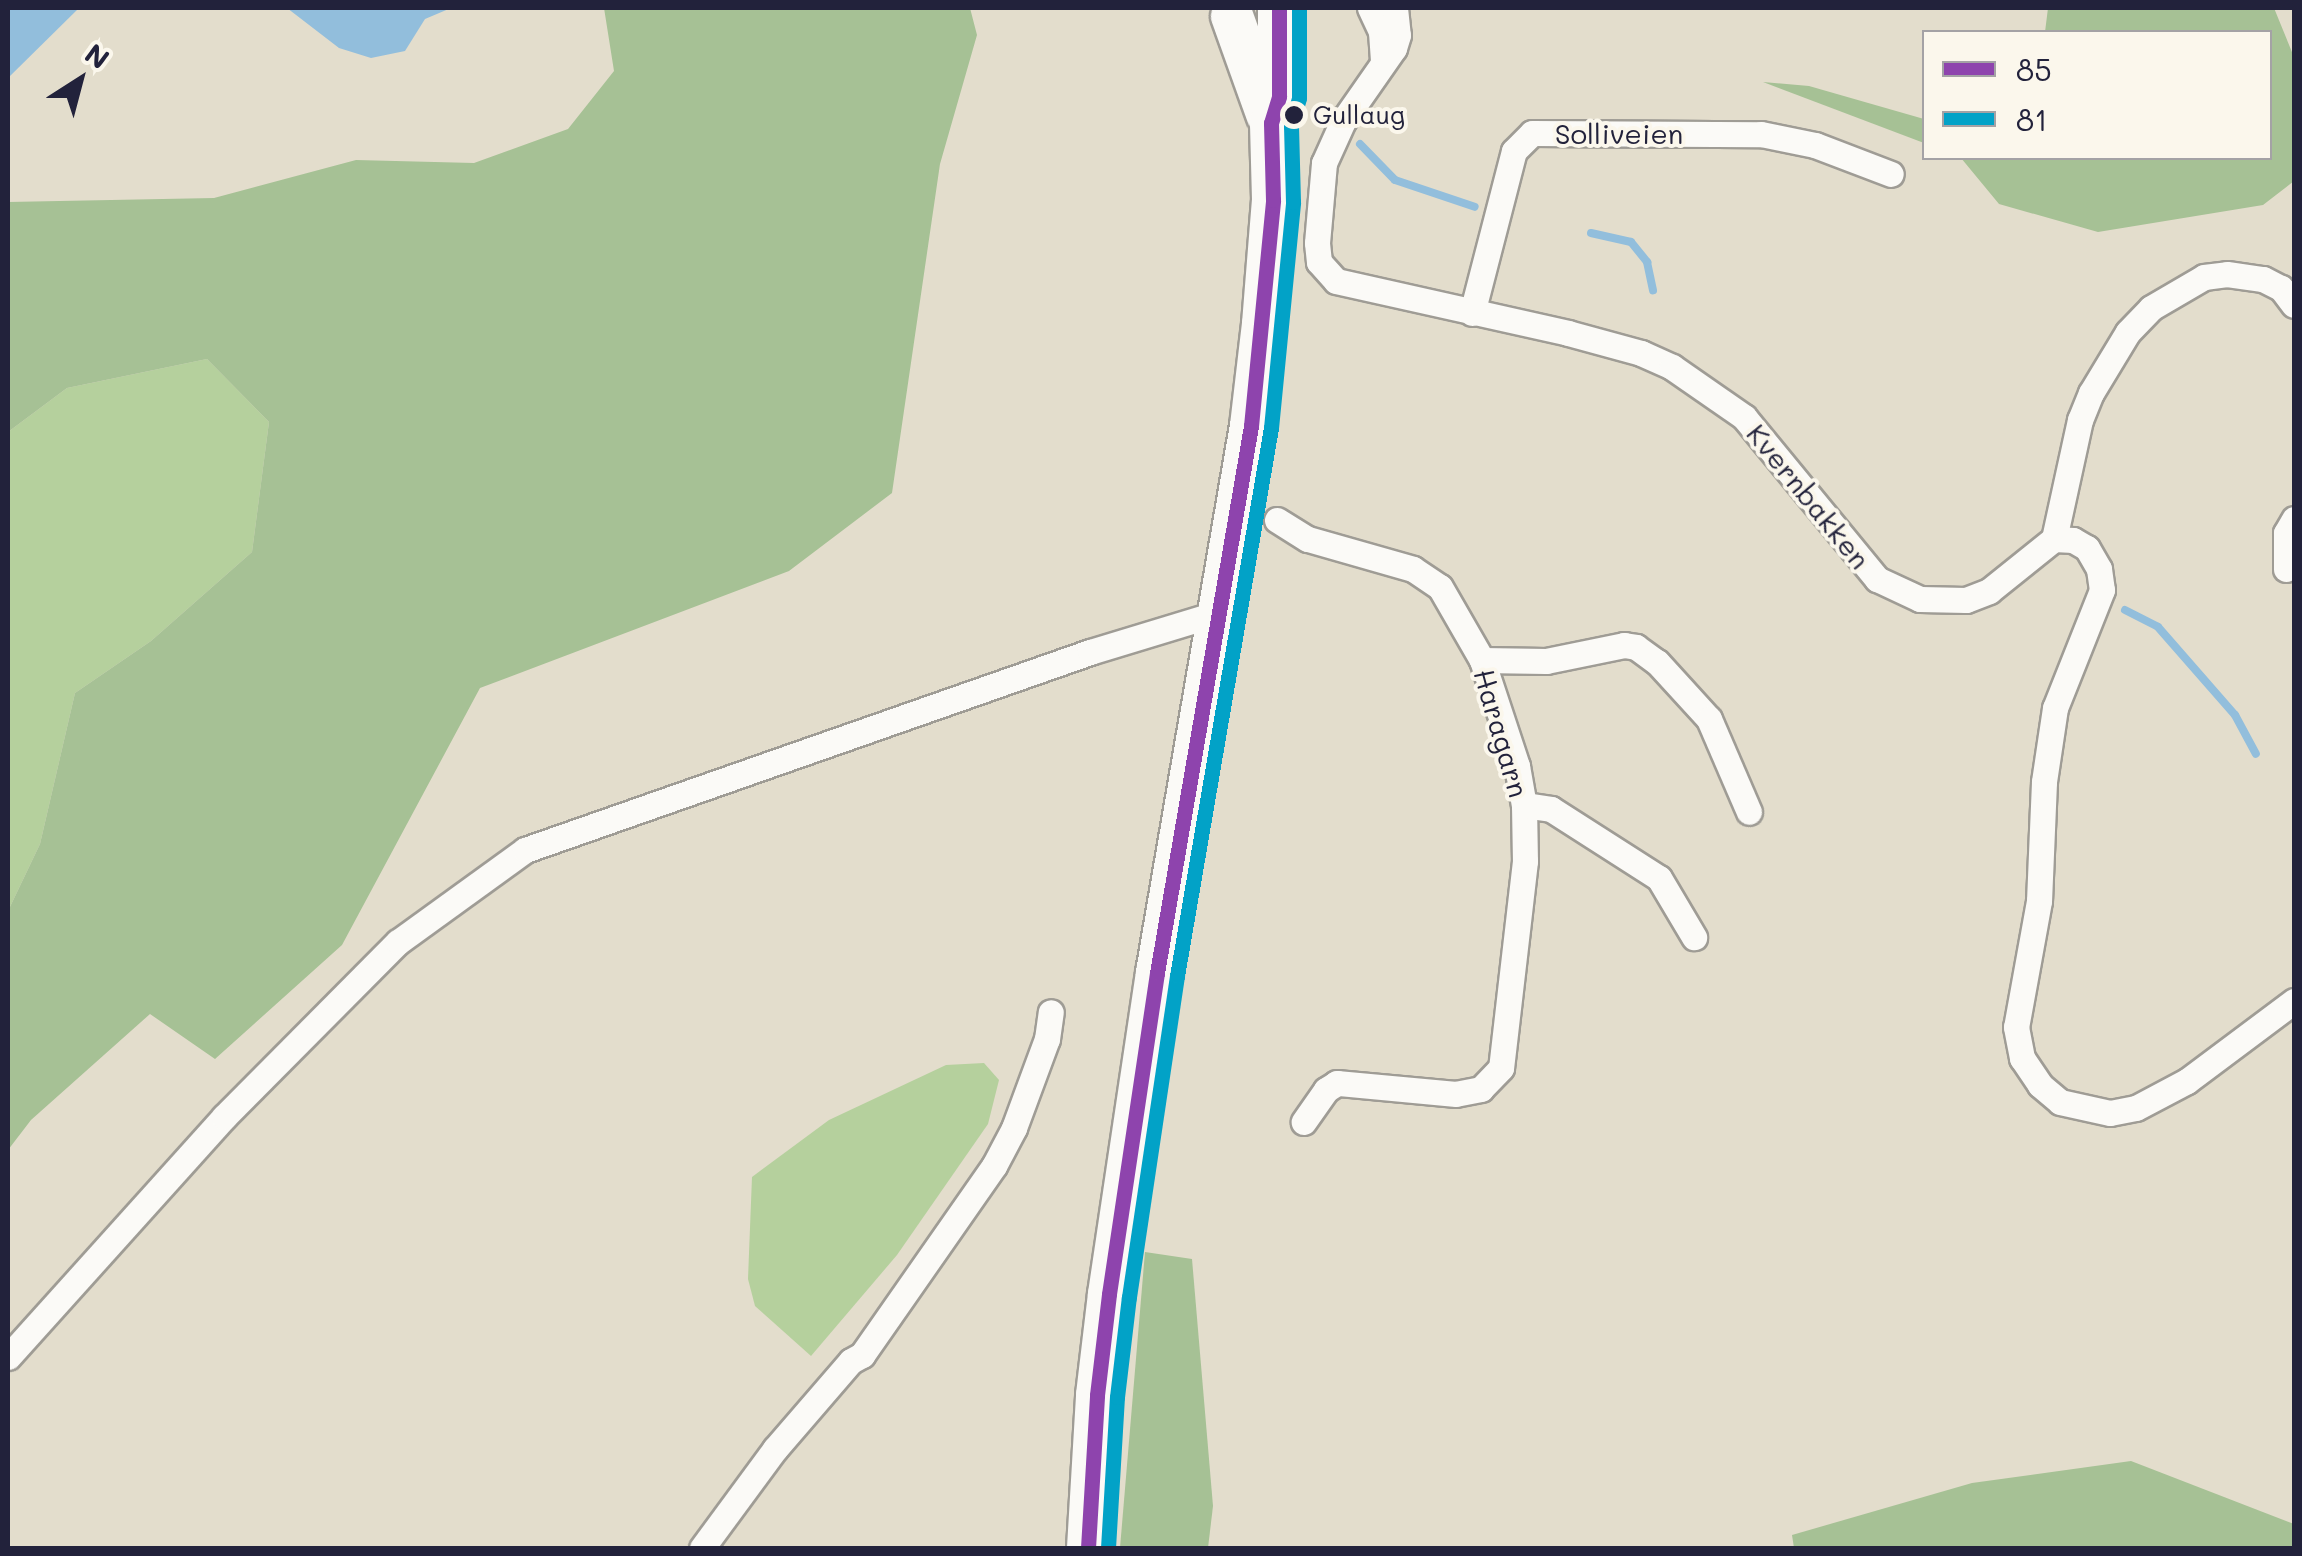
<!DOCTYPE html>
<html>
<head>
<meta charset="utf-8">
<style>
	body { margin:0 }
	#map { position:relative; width:2302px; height:1556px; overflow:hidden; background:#e3ddcc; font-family:Mali,sans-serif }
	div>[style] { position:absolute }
	.green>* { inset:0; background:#b5d09d }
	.forest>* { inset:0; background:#a6c195 }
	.water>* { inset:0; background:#92bedc }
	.stream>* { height:8px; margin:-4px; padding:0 4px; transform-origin:4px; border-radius:4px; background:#92bedc }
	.roads { filter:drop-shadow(2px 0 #9f9c95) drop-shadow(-2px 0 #9f9c95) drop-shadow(0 2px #9f9c95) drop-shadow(0 -2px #9f9c95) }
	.minor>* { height:25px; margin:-12.5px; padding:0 12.5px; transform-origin:12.5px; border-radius:12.5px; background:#fbfaf7 }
	.trunk>* { height:42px; margin:-21px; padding:0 21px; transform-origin:21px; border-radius:21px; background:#fbfaf7 }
	.bus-1>* { height:15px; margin:-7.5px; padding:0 7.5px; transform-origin:7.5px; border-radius:7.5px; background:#8e44ad }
	.bus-2>* { height:15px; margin:-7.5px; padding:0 7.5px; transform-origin:7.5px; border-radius:7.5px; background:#02a2c7 }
	.dots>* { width:28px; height:28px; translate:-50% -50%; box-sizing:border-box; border:5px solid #fbf7ec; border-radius:50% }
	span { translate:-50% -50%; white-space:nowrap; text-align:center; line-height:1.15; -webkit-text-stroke:8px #fbf7ec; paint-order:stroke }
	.bus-label { font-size:26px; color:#22223b }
	.left { translate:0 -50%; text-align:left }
	.street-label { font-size:28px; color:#22223b }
	.frame { position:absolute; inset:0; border:10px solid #22223b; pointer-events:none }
	.legend { position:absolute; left:1922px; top:30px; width:350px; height:130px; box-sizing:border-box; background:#fbf7ec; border:2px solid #a4a2a5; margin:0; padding:12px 18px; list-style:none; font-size:30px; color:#22223b }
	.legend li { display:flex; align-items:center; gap:20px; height:50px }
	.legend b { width:50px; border:2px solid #a4a2a5 }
	.north { position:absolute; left:30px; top:30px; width:100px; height:100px; -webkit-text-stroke:8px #fbf7ec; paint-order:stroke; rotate:36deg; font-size:28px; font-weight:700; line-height:40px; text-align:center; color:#22223b }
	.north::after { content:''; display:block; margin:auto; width:35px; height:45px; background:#22223b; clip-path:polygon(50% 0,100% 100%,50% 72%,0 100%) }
</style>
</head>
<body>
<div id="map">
	<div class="green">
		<div style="clip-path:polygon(207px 359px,269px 422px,252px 552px,151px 641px,75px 693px,40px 844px,8px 911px,8px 432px,67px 388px)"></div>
		<div style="clip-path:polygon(984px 1063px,999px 1080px,988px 1124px,897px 1255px,811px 1356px,755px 1306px,748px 1279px,752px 1177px,829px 1120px,946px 1065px)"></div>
	</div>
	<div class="forest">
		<div style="clip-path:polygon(604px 8px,970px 8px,977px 35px,940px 164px,892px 493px,789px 571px,480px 688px,342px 945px,215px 1059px,150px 1014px,31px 1120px,8px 1150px,8px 911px,40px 844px,75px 693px,151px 641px,252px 552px,269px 422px,207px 359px,67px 388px,8px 432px,8px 202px,214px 198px,356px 160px,474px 163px,568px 129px,614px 71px)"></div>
		<div style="clip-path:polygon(2048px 8px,2274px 8px,2294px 57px,2294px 181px,2263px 205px,2098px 232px,1999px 204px,1961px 158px,2270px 158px,2270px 32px,2045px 32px)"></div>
		<div style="clip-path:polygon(1763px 82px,1809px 86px,1924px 119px,1924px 143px)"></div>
		<div style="clip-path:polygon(1145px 1252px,1192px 1259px,1213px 1506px,1208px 1548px,1120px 1548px)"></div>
		<div style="clip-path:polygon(2131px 1461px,2294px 1524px,2294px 1548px,1794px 1548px,1792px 1535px,1972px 1483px)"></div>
	</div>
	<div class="water">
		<div style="clip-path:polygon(8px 8px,79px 8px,8px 78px)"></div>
		<div style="clip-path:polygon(287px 8px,451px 8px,425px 19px,405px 51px,371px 58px,339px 48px)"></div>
	</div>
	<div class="stream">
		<div style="left:1360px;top:144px;width:50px;rotate:45.8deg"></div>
		<div style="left:1395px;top:180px;width:84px;rotate:18.6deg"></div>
		<div style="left:1591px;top:233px;width:41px;rotate:12.7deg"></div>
		<div style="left:1631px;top:242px;width:26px;rotate:51deg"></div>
		<div style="left:1647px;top:262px;width:29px;rotate:78deg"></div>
		<div style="left:2125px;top:610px;width:37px;rotate:27deg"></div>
		<div style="left:2158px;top:627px;width:117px;rotate:48.8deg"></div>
		<div style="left:2235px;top:715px;width:44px;rotate:61.7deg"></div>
	</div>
	<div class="roads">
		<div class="minor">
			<div style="left:1370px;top:8px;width:26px;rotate:65deg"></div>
			<div style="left:1381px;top:32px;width:28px;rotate:86deg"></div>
			<div style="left:1395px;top:8px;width:27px;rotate:84deg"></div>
			<div style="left:1398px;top:35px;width:14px;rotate:107deg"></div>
			<div style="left:1394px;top:48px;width:89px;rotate:124.9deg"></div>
			<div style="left:1343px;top:121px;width:46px;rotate:114.3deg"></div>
			<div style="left:1324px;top:163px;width:80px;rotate:95deg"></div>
			<div style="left:1317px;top:243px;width:19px;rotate:84deg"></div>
			<div style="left:1319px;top:262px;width:25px;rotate:48deg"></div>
			<div style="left:1336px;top:281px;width:238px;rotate:12.6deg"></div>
			<div style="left:1568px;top:333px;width:76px;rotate:15.3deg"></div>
			<div style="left:1641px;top:353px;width:34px;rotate:24deg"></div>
			<div style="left:1672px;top:367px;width:88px;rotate:34.8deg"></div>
			<div style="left:1744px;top:417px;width:210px;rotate:50.6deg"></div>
			<div style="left:1877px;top:579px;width:47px;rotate:24.9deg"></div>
			<div style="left:1920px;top:599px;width:46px;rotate:1.2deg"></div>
			<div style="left:1966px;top:600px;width:25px;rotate:-21deg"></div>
			<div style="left:1989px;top:591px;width:83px;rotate:-38.7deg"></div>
			<div style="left:2054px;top:539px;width:19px;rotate:3deg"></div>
			<div style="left:2073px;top:540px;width:16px;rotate:30deg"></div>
			<div style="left:2087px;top:548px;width:24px;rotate:60deg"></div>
			<div style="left:2099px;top:569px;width:21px;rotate:82deg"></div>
			<div style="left:2102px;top:590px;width:127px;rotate:111.7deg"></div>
			<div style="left:2055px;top:708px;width:75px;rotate:98.5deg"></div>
			<div style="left:2044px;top:782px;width:119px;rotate:92.4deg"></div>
			<div style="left:2039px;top:901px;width:128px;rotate:100.3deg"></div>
			<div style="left:2016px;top:1027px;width:32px;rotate:79deg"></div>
			<div style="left:2022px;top:1058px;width:32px;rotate:56deg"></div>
			<div style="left:2040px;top:1085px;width:26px;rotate:40deg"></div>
			<div style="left:2060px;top:1102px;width:51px;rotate:12.4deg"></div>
			<div style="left:2110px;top:1113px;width:26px;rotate:-11deg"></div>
			<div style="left:2136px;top:1108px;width:58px;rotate:-27.9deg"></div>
			<div style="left:2187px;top:1081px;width:134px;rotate:-36.8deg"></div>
			<div style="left:1472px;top:313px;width:167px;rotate:-75.5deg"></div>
			<div style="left:1514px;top:151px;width:25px;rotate:-45deg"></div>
			<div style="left:1532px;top:133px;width:229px;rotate:0.3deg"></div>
			<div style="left:1761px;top:134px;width:55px;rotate:11.5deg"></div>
			<div style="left:1815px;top:145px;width:81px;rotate:20.9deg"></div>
			<div style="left:1277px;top:520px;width:36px;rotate:32deg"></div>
			<div style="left:1308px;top:539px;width:109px;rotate:15.9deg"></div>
			<div style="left:1413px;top:569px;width:32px;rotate:34deg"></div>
			<div style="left:1440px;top:587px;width:84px;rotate:60.1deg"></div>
			<div style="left:1482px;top:660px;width:112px;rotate:71.7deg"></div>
			<div style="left:1517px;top:766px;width:40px;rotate:80deg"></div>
			<div style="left:1524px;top:805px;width:56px;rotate:89deg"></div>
			<div style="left:1525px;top:861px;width:208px;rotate:96.6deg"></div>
			<div style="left:1501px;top:1068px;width:29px;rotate:134deg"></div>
			<div style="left:1481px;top:1089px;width:25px;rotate:169deg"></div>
			<div style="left:1456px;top:1094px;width:120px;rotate:-174.7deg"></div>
			<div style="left:1337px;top:1083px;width:13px;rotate:148deg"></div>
			<div style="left:1326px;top:1090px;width:39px;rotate:125deg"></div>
			<div style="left:2054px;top:539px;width:122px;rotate:-77.7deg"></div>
			<div style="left:2080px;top:420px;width:29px;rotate:-68deg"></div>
			<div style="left:2091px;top:393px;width:71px;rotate:-58.8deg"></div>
			<div style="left:2128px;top:332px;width:33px;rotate:-46deg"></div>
			<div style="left:2151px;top:308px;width:61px;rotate:-30.3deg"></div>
			<div style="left:2204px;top:277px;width:23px;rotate:-7deg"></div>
			<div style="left:2227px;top:274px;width:36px;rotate:8deg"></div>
			<div style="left:2263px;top:279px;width:20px;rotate:27deg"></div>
			<div style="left:2281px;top:288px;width:21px;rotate:53deg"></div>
			<div style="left:2286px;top:569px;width:36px;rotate:-90deg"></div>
			<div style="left:2286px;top:533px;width:16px;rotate:-60deg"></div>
			<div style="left:1482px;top:660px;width:64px;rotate:0.9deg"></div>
			<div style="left:1546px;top:661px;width:80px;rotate:-11.6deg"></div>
			<div style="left:1624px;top:645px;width:12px;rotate:9deg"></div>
			<div style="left:1636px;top:647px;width:26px;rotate:36deg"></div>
			<div style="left:1657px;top:662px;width:77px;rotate:47.6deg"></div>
			<div style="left:1709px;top:719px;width:101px;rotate:66.7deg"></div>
			<div style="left:1524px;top:805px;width:27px;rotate:8deg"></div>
			<div style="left:1551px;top:809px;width:128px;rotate:32.6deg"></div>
			<div style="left:1659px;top:878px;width:69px;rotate:59.3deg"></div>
			<div style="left:8px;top:1357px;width:323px;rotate:-48deg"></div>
			<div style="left:224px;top:1117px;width:247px;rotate:-45.2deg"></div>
			<div style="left:398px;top:942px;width:157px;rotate:-35.9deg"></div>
			<div style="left:525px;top:850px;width:599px;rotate:-19.31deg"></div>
			<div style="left:1090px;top:652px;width:134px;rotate:-16.9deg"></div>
			<div style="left:702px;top:1548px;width:123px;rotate:-53.6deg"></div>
			<div style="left:775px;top:1449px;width:116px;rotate:-49.2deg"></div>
			<div style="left:851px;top:1361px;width:13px;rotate:-29deg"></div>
			<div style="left:862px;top:1355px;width:231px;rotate:-55.1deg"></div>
			<div style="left:994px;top:1166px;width:43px;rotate:-62.2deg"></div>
			<div style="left:1014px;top:1128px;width:95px;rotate:-69.7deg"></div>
			<div style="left:1047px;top:1039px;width:27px;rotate:-82deg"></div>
		</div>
		<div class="trunk">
			<div style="left:1232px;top:16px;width:104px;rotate:70.3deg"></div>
			<div style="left:1088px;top:1548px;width:153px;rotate:-86.6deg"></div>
			<div style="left:1097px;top:1395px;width:102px;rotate:-83.2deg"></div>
			<div style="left:1109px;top:1294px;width:325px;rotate:-81.5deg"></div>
			<div style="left:1157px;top:973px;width:555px;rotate:-80.25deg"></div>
			<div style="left:1251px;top:426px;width:103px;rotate:-83.3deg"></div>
			<div style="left:1263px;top:324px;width:124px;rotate:-85.4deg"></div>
			<div style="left:1273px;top:200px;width:77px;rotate:-91.5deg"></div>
			<div style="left:1271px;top:123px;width:28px;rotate:-73deg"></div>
			<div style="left:1279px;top:96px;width:87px;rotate:-90deg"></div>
		</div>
	</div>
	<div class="bus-1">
		<div style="left:1088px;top:1548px;width:153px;rotate:-86.6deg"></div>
		<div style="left:1097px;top:1395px;width:102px;rotate:-83.2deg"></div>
		<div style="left:1109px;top:1294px;width:325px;rotate:-81.5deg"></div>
		<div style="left:1157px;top:973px;width:555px;rotate:-80.25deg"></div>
		<div style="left:1251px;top:426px;width:227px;rotate:-84.4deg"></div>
		<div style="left:1273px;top:200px;width:77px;rotate:-91.5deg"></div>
		<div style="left:1271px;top:123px;width:28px;rotate:-73deg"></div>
		<div style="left:1279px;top:96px;width:87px;rotate:-90deg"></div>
	</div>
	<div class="bus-2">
		<div style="left:1108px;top:1548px;width:151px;rotate:-86.6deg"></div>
		<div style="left:1117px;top:1397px;width:101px;rotate:-83.2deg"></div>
		<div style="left:1129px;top:1297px;width:325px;rotate:-81.5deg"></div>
		<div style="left:1177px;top:976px;width:556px;rotate:-80.27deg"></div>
		<div style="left:1271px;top:428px;width:227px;rotate:-84.4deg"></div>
		<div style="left:1293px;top:202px;width:76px;rotate:-91.5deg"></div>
		<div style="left:1291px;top:126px;width:29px;rotate:-74deg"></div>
		<div style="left:1299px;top:98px;width:89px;rotate:-90deg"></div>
	</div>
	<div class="dots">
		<div style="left:1294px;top:115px;background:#22223b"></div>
	</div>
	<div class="bus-label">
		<span class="left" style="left:1313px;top:115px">Gullaug</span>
	</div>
	<div class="street-label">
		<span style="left:1619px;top:133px">Solliveien</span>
		<span style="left:1809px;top:496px;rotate:51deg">Kvernbakken</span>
		<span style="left:1502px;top:733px;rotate:74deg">Haragarn</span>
	</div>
	<div class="frame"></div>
	<ul class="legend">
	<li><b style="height:12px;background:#8e44ad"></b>85</li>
	<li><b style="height:12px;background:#02a2c7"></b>81</li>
	</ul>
	<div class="north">N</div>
</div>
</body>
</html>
